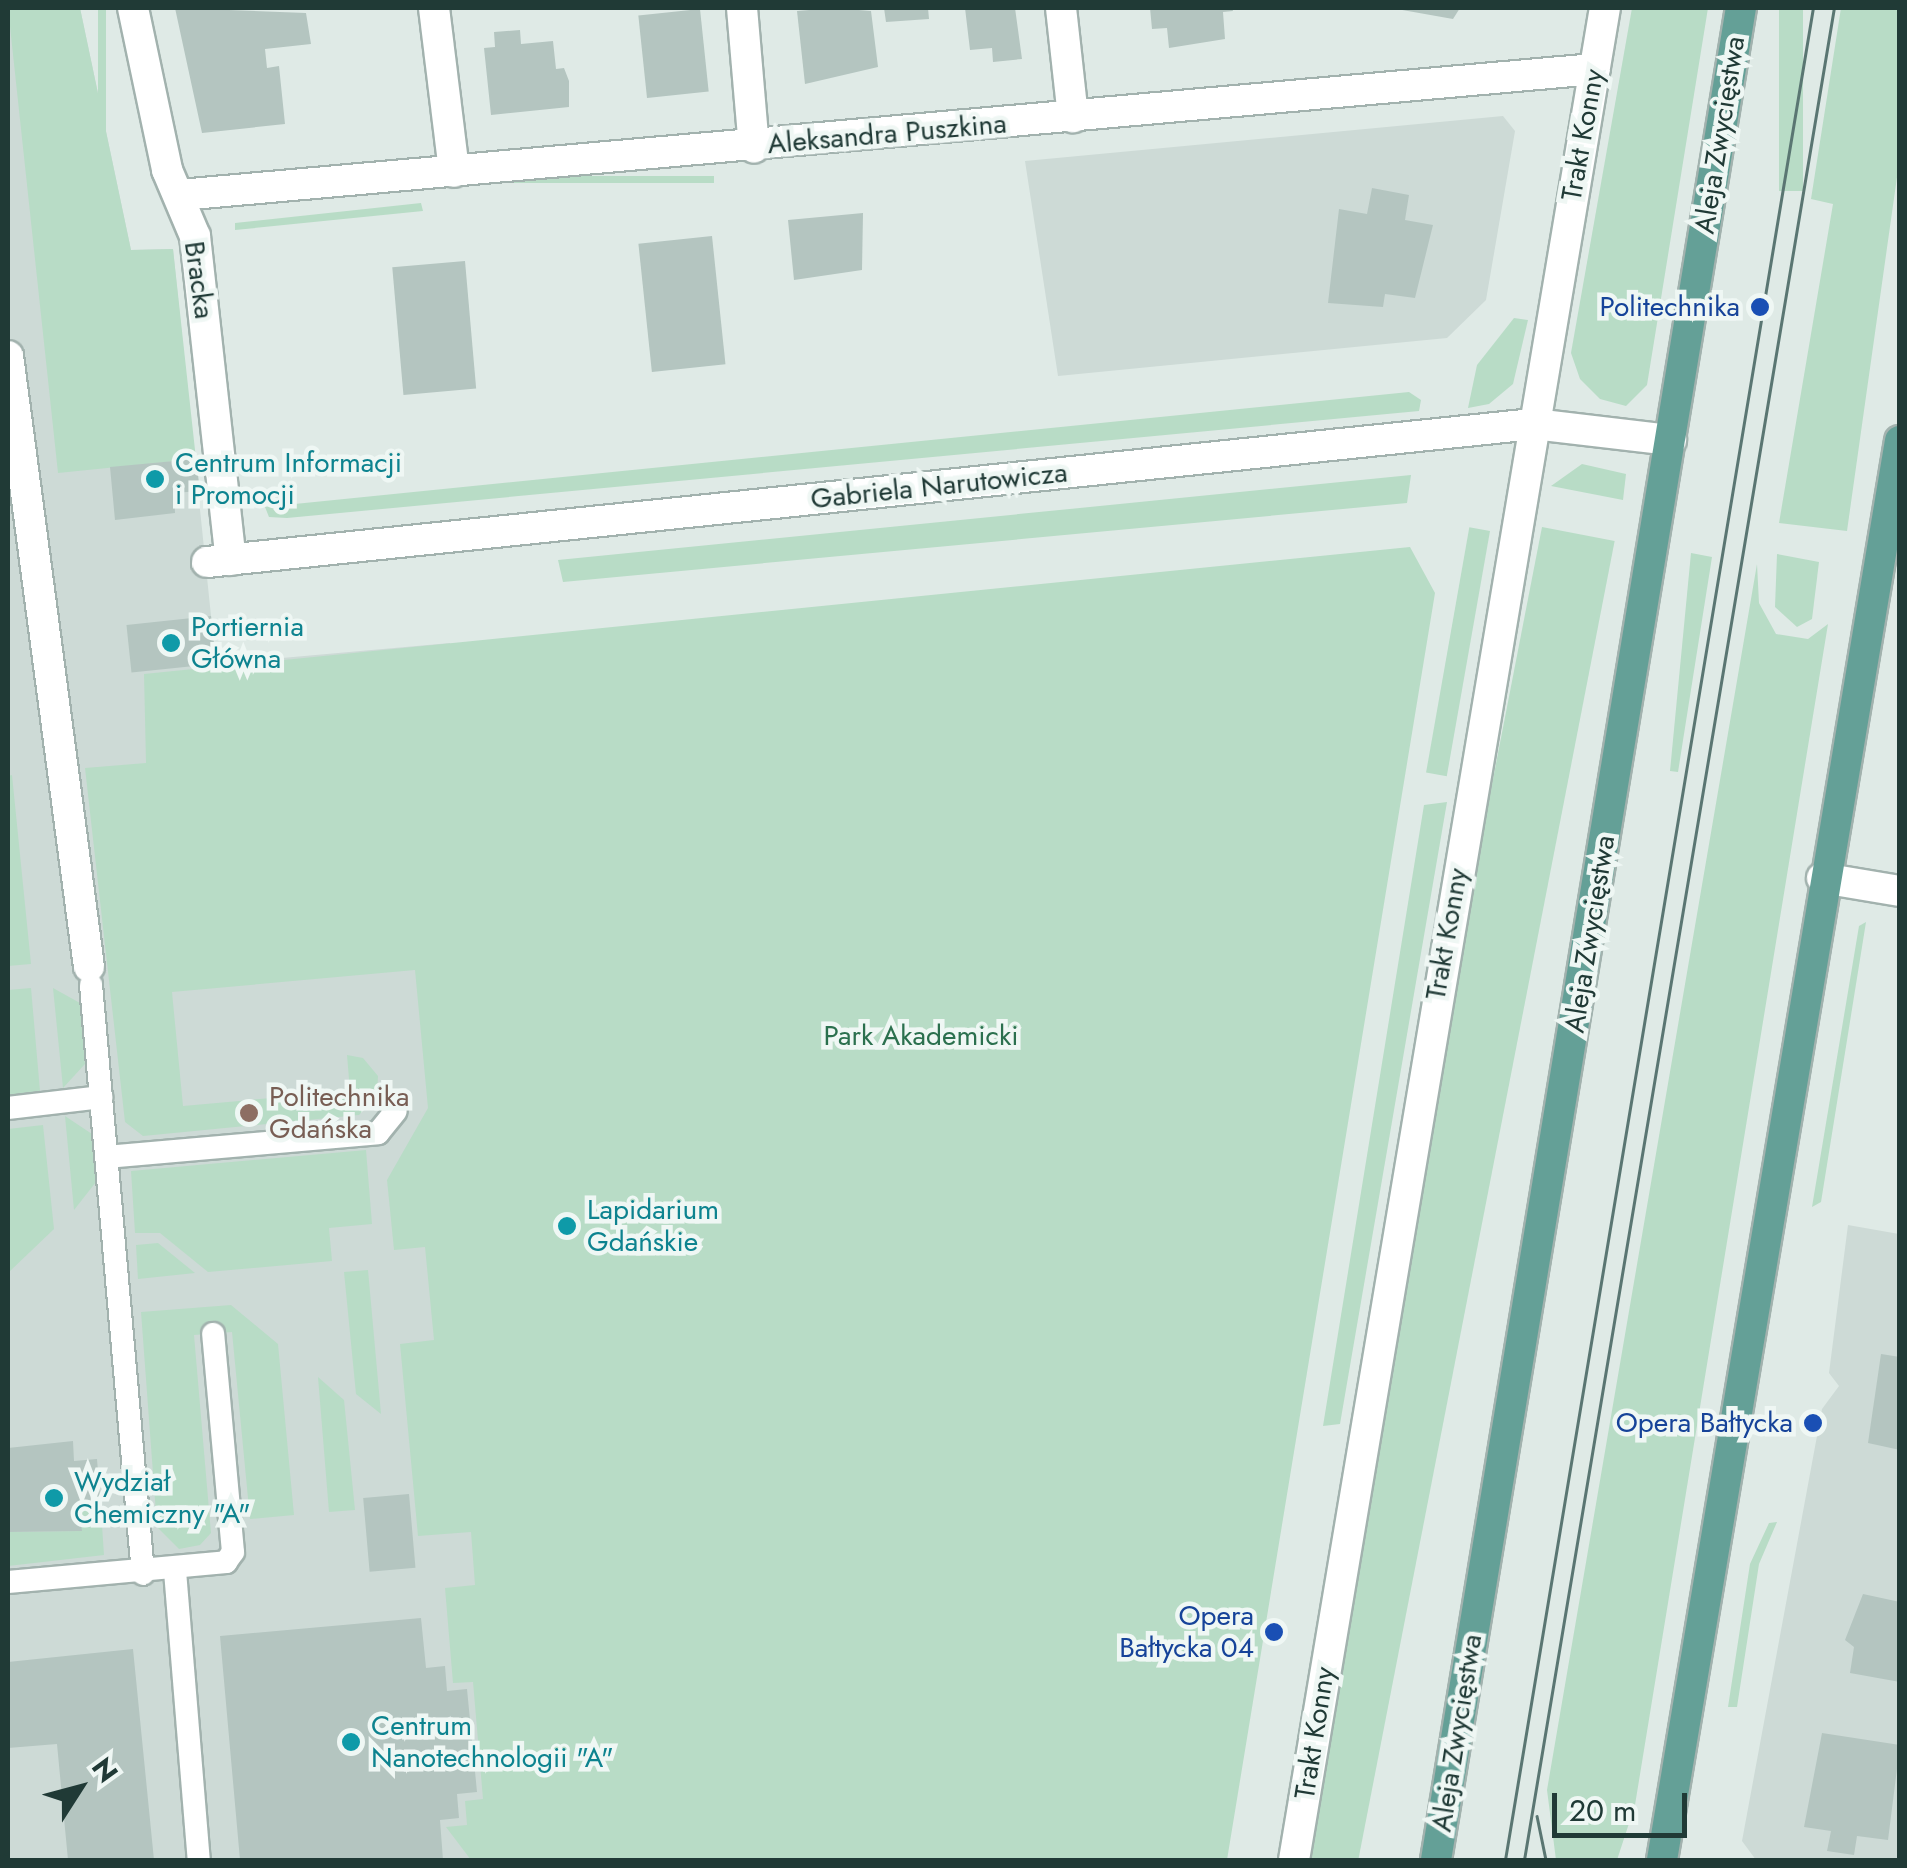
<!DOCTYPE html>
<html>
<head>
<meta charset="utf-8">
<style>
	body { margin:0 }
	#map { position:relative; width:1907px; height:1868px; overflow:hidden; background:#dfeae6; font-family:Jost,sans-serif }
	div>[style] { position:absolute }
	.built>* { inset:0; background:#cddad6 }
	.green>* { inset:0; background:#b8dcc6; transform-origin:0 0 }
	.building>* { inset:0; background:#b4c5c0; transform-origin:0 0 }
	.roads { filter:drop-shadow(2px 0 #a2b2ae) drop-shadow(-2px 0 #a2b2ae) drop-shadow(0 2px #a2b2ae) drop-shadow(0 -2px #a2b2ae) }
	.service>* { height:22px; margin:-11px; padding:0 11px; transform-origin:11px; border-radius:11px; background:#fff }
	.pedestrian>* { height:30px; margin:-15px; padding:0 15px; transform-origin:15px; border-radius:15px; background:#fff }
	.minor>* { height:30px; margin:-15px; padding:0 15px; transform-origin:15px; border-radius:15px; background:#fff }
	.tertiary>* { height:30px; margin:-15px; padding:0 15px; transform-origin:15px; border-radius:15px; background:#fff }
	.primary>* { height:30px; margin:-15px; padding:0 15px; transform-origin:15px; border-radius:15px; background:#64a097 }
	.tram>* { height:2.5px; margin:-1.25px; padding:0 1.25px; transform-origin:1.25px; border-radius:1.25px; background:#5a7672 }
	.dots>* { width:28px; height:28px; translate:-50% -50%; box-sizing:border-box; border:5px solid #eff7f4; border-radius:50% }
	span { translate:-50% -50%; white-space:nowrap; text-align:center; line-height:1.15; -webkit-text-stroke:9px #eff7f4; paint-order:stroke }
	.street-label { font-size:28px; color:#203a36 }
	.transit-label { font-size:28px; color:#164399 }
	.right { translate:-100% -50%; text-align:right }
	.culture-label { font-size:28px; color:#0d838f }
	.left { translate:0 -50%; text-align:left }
	.park-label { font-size:28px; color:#2b704e }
	.education-label { font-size:28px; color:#785e54 }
	.frame { position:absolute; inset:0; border:10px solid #203a36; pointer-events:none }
	.north { position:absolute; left:30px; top:1738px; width:100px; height:100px; -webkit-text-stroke:8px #eff7f4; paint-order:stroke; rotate:54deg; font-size:28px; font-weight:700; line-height:40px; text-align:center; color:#203a36 }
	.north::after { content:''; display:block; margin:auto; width:35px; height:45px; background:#203a36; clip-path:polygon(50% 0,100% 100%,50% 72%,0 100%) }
	.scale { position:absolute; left:1552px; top:1793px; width:135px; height:45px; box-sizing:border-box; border:5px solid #203a36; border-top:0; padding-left:12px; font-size:30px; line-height:35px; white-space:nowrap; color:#203a36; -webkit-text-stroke:8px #eff7f4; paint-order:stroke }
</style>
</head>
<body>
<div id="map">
	<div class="built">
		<div style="clip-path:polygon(8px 8px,80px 8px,131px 250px,173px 249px,216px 664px,450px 643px,511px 1860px,8px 1860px)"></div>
		<div style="clip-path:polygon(1503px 116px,1515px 131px,1486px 300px,1447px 338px,1058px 376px,1025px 161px)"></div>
		<div style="clip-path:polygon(1848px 1225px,1899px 1234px,1899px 1860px,1756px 1860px,1742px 1841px,1822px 1409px,1839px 1386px,1829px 1373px)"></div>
	</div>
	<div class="green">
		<div style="clip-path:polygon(8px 8px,80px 8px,131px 250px,173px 249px,196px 459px,58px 473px)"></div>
		<div style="left:98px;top:8px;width:8px;height:216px"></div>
		<div style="clip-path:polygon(1632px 8px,1708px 8px,1647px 385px,1626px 406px,1600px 399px,1580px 379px,1571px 353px)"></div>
		<div style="left:1779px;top:8px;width:24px;height:183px"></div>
		<div style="clip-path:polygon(1841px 8px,1900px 8px,1899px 163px,1847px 531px,1779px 523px,1833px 204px,1811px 199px)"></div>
		<div style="left:714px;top:176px;width:7px;height:263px;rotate:90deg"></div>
		<div style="clip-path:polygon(421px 203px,423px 211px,235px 230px,235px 223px)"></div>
		<div style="clip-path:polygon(1514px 318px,1528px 320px,1513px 384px,1489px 404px,1468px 408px,1477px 365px)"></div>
		<div style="clip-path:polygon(1409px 392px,1421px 400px,1419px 411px,287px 518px,269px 517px,265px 507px)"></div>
		<div style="clip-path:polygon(1582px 464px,1626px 474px,1623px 500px,1551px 486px)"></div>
		<div style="clip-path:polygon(1411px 475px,1407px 503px,563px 582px,558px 560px)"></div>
		<div style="left:1542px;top:527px;width:74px;height:1351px;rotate:11deg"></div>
		<div style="left:1490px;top:531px;width:249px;height:21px;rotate:100deg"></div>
		<div style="clip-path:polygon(1410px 547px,1435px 593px,1227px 1860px,471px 1860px,446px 1827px,467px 1825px,465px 1801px,483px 1799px,473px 1682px,453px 1683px,445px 1588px,475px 1585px,471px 1532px,418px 1536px,400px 1344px,434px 1340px,425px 1247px,394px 1250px,387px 1180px,428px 1108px,415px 970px,172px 992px,183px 1106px,350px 1091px,347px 1055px,363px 1058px,378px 1076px,377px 1095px,359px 1115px,143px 1136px,125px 1122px,85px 768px,146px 763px,144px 674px)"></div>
		<div style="clip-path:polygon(1691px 553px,1712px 557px,1678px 772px,1670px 771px)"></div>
		<div style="clip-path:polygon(1777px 554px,1819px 562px,1812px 619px,1797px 627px,1775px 607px)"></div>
		<div style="clip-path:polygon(1757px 564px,1759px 603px,1776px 634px,1808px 639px,1828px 624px,1635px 1805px,1617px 1860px,1556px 1860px,1547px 1790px)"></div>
		<div style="clip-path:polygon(12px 775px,31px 964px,8px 966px,8px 776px)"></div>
		<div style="clip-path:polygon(1447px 802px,1340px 1424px,1323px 1426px,1424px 805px)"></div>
		<div style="clip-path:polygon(1866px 922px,1821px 1202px,1812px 1207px,1859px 926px)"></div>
		<div style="clip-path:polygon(31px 988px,40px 1091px,8px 1095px,8px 990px)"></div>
		<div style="clip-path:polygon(53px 988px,80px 1003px,85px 1064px,63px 1088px)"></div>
		<div style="clip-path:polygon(65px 1116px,92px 1134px,96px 1182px,74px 1210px)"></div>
		<div style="clip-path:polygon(43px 1125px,54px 1229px,8px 1273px,8px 1129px)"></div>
		<div style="clip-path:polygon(366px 1150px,372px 1224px,329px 1228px,332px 1261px,208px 1272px,160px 1233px,135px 1233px,131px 1171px)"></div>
		<div style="clip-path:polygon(158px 1243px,195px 1273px,138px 1279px,136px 1245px)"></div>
		<div style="clip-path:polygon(368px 1270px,381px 1414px,356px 1394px,344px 1272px)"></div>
		<div style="clip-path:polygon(231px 1305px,278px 1344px,294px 1515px,250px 1519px,232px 1332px,194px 1335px,211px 1533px,200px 1545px,179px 1549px,157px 1527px,141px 1312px)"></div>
		<div style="clip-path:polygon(318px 1377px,344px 1400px,355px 1510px,329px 1512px)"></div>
		<div style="clip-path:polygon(101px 1510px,104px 1555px,8px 1566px,8px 1532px,81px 1531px,79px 1511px)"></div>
		<div style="clip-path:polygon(1777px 1522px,1759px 1564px,1737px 1707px,1728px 1707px,1750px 1564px,1769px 1523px)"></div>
	</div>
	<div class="building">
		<div style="clip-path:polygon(175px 8px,306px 13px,311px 44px,265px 49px,267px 68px,279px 66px,285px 124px,202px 133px)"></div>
		<div style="clip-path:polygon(834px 8px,871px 11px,878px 67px,805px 84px,797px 11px)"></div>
		<div style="clip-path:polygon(884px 8px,928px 8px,929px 19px,886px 22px)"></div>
		<div style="clip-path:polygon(965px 8px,1015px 8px,1022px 59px,993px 62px,992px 48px,970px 50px)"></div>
		<div style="clip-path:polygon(1150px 8px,1232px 8px,1233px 11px,1223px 12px,1225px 39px,1169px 48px,1167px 28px,1152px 29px)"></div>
		<div style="clip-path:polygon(1391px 8px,1460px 8px,1453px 19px)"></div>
		<div style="left:700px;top:9px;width:83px;height:62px;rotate:84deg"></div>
		<div style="clip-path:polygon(520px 30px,521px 44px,553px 41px,556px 69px,564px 68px,569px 81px,569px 107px,491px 115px,484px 48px,495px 47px,494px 32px)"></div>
		<div style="clip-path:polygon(1372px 188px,1409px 195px,1405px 220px,1433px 225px,1415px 298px,1385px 294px,1383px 307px,1328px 303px,1339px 209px,1367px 214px)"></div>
		<div style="clip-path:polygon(863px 213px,862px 270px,794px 280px,788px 220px)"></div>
		<div style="left:712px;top:236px;width:129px;height:74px;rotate:84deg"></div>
		<div style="left:465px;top:261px;width:128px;height:73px;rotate:85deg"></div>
		<div style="clip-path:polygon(196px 459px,200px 491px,174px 493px,175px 513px,115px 520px,110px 467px)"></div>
		<div style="left:211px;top:616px;width:48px;height:85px;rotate:84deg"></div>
		<div style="clip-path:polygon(1881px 1354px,1900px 1357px,1900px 1450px,1868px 1443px)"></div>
		<div style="clip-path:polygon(73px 1441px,74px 1461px,97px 1459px,101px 1510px,79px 1511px,82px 1531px,8px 1532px,8px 1448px)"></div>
		<div style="left:409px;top:1494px;width:74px;height:46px;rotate:85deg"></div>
		<div style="clip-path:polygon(1863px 1594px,1900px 1602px,1900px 1682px,1850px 1673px,1854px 1647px,1845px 1640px)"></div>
		<div style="clip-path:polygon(421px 1618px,426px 1668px,445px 1666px,447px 1691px,467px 1689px,477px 1792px,457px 1794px,459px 1818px,440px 1820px,443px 1860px,240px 1860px,220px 1636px)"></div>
		<div style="clip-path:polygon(133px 1649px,154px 1860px,68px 1860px,57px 1744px,8px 1748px,8px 1662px)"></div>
		<div style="clip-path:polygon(1822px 1733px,1900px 1745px,1888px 1840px,1857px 1836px,1854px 1855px,1827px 1851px,1831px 1831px,1804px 1827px)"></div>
	</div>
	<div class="roads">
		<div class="service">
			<div style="left:91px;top:985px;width:591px;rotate:84.95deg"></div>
			<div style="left:8px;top:1108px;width:94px;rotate:-6.7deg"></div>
			<div style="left:106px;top:1157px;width:273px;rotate:-5deg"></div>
			<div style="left:378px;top:1133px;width:28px;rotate:-51deg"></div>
			<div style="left:175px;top:1571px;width:290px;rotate:85.3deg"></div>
			<div style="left:8px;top:1582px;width:219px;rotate:-5.2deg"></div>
			<div style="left:226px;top:1562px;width:12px;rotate:-55deg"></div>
			<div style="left:233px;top:1552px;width:219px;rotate:-95.2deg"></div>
		</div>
		<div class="pedestrian">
			<div style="left:8px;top:356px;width:616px;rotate:82.45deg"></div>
		</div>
		<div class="minor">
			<div style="left:133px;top:8px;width:166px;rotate:78.1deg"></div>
			<div style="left:167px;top:170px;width:72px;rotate:67deg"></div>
			<div style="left:195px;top:236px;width:326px;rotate:83.7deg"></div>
			<div style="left:434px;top:8px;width:165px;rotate:83deg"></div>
			<div style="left:742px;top:8px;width:140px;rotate:85.1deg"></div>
			<div style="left:1061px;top:8px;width:110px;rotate:83.7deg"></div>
			<div style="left:180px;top:195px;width:1420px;rotate:-5.09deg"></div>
			<div style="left:207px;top:562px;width:1334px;rotate:-5.94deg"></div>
			<div style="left:1534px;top:424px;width:138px;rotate:6.7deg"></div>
			<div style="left:1822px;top:878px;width:79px;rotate:9.5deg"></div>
		</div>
		<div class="tertiary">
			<div style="left:1294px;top:1860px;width:1878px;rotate:-80.47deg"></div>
		</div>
		<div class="primary">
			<div style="left:1436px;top:1860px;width:1877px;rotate:-80.65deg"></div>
			<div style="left:1662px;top:1860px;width:1439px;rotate:-80.48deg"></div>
		</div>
	</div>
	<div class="tram">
		<div style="left:1537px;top:1816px;width:45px;rotate:78.4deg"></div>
		<div style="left:1505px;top:1860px;width:1877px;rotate:-80.56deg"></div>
		<div style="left:1524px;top:1860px;width:1878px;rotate:-80.5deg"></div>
	</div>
	<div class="dots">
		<div style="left:1760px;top:307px;background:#1a4fb4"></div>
		<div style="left:155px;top:479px;background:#0f9aa8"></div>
		<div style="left:171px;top:643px;background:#0f9aa8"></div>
		<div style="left:249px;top:1113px;background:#8d6e63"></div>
		<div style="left:567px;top:1226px;background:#0f9aa8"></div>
		<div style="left:1813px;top:1423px;background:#1a4fb4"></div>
		<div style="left:54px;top:1498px;background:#0f9aa8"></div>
		<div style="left:1274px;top:1632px;background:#1a4fb4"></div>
		<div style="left:351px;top:1742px;background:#0f9aa8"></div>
	</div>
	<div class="street-label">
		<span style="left:887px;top:134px;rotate:-5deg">Aleksandra Puszkina</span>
		<span style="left:1583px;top:135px;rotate:-80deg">Trakt Konny</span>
		<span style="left:1720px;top:135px;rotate:-81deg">Aleja Zwycięstwa</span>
		<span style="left:199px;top:280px;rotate:82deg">Bracka</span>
		<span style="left:939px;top:486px;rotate:-6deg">Gabriela Narutowicza</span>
		<span style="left:1447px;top:934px;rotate:-80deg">Trakt Konny</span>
		<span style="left:1590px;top:934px;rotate:-81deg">Aleja Zwycięstwa</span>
		<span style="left:1315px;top:1733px;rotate:-81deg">Trakt Konny</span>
		<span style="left:1457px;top:1733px;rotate:-81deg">Aleja Zwycięstwa</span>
	</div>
	<div class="transit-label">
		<span class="right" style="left:1740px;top:307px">Politechnika</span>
		<span class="right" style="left:1793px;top:1423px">Opera Bałtycka</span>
		<span class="right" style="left:1254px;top:1632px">Opera<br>Bałtycka 04</span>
	</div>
	<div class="culture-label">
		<span class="left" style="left:175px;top:479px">Centrum Informacji<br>i Promocji</span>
		<span class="left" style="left:191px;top:643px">Portiernia<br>Główna</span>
		<span class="left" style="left:587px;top:1226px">Lapidarium<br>Gdańskie</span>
		<span class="left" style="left:74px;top:1498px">Wydział<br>Chemiczny "A"</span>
		<span class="left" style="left:371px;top:1742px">Centrum<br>Nanotechnologii "A"</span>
	</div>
	<div class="park-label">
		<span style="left:921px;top:1036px">Park Akademicki</span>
	</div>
	<div class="education-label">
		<span class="left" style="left:269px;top:1113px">Politechnika<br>Gdańska</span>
	</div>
	<div class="frame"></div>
	<div class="north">N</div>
	<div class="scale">20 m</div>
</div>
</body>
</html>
